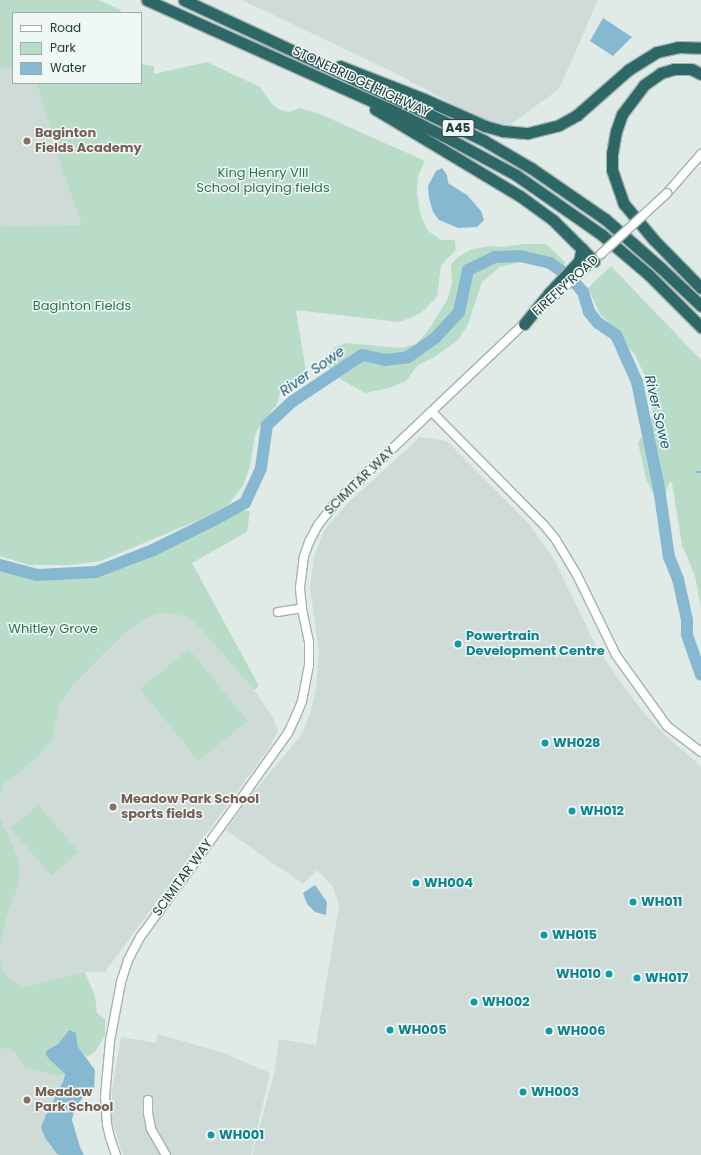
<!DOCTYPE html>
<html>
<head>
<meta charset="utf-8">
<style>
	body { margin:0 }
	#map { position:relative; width:701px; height:1155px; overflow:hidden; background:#e0ebe8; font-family:Poppins,sans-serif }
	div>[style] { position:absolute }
	.built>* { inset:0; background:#cedbd7 }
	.green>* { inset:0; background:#b9dcc9; transform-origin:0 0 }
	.water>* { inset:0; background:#87b8d1 }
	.stream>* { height:2px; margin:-1px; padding:0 1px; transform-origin:1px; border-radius:1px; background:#87b8d1 }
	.river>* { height:12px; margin:-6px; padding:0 6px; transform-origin:6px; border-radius:6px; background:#87b8d1 }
	.roads { filter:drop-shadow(1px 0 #a3b3b0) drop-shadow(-1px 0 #a3b3b0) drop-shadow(0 1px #a3b3b0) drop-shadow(0 -1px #a3b3b0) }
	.minor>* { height:8px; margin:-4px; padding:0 4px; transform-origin:4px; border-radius:4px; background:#fff }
	.highway>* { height:11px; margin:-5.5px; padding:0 5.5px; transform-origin:5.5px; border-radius:5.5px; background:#2d6766 }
	.bridges { filter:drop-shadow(1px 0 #a3b3b0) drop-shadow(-1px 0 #a3b3b0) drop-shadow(0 1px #a3b3b0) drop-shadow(0 -1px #a3b3b0) }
	.minor-bridge>* { height:8px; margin:-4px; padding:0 4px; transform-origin:4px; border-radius:4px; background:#fff }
	.dots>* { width:11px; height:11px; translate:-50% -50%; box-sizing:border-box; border:2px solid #f0f8f5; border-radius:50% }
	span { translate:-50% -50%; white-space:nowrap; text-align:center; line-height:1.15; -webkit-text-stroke:3px #f0f8f5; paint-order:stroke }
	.shield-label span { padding:1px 3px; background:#f0f8f5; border:1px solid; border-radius:3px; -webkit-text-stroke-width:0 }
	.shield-label { font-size:12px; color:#213b39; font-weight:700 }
	.street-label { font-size:13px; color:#213b39 }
	.education-label { font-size:13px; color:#785e54; font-weight:700 }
	.left { translate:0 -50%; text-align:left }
	.park-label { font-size:13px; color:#2b7253 }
	.culture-label { font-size:13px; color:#0d838f; font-weight:700 }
	.right { translate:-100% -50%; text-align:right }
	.water-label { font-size:14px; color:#1b5777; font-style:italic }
	.legend { position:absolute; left:12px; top:12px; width:130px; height:72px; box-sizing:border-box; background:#f0f8f5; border:1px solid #9dacaa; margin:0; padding:5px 7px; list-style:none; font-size:12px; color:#213b39 }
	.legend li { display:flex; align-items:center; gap:8px; height:20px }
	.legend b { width:20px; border:1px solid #9dacaa }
</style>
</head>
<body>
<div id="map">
	<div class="built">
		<div style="clip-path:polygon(242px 0,598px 0,559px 89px,502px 131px,399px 75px)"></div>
		<div style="clip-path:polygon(13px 68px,13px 83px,38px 84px,60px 163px,83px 225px,0 226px,0 69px)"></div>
		<div style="clip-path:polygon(420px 437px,447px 441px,529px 524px,554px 559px,596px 646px,624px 687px,643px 712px,666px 736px,701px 766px,701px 1155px,252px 1155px,275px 1069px,279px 1039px,316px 1045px,339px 905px,333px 887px,317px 870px,303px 884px,226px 830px,252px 794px,302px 734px,310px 714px,316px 688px,319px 652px,310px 588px,314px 556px,325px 529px,348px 503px)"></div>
		<div style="clip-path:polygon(159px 613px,171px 613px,185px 617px,196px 624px,254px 690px,272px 716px,278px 731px,267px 751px,105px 972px,85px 972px,25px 987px,8px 978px,1px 965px,0 946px,7px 916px,19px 884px,0 818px,0 797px,4px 784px,36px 759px,52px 740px,60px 703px,74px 685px,129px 630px,143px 619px)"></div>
		<div style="clip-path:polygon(158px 1034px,224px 1053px,270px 1073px,251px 1155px,123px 1155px,112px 1121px,112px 1090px,121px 1037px,156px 1043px)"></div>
		<div style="clip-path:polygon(7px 1048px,17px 1053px,24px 1066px,56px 1076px,65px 1074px,63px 1082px,43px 1121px,45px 1138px,50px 1147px,59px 1155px,0 1155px,0 1050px)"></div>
	</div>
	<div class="green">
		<div style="clip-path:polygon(0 0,99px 0,121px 10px,121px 13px,13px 13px,13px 68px,0 69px)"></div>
		<div style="clip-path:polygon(207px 62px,260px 87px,271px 103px,278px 109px,289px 112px,300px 108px,320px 114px,425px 161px,418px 176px,417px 193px,420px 213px,427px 230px,441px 240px,455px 240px,456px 250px,441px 265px,437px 297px,421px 313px,410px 318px,399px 322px,296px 310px,306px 371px,296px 379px,284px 382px,276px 406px,263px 421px,255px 435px,250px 466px,243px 486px,229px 504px,213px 514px,101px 561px,70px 565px,29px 565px,0 556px,0 226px,82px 225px,60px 163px,37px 83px,141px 83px,141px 64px,154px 66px,154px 74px)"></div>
		<div style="clip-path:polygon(523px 244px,546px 244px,566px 263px,562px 267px,546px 264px,521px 262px,500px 267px,482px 282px,468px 324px,458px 340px,436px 356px,417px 366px,406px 381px,389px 388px,365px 393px,342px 380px,329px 368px,325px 359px,335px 347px,347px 343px,400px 348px,417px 344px,431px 326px,447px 300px,452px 284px,451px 264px,458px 257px,472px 249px,492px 246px,504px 247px)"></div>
		<div style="clip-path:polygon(611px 266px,701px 360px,701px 608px,695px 576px,682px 545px,672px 483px,670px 481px,666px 491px,654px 496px,646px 479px,638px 443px,650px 423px,653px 414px,650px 397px,644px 374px,635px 355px,626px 345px,619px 333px,600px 314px,588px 288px)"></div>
		<div style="clip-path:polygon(237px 510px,250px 511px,247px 532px,192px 563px,259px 686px,254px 690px,196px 624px,185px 617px,171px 613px,159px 613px,144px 619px,129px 630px,103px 655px,74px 685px,60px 703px,52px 740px,36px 759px,4px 784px,0 797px,0 569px,37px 577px,96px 575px,130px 566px)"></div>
		<div style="left:189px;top:649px;width:93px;height:63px;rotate:51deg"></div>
		<div style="left:38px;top:805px;width:62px;height:36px;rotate:49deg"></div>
		<div style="clip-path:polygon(0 818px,19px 860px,19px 884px,7px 916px,0 946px)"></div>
		<div style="clip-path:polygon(0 947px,1px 965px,8px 978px,25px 987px,85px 972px,95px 996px,97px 1013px,105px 1019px,105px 1035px,95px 1052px,86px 1057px,78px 1047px,77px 1037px,65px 1034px,58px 1044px,47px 1050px,50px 1060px,65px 1074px,56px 1076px,23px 1066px,16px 1053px,7px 1048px,0 1050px)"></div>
	</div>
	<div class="water">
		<div style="clip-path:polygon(603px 18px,632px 37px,613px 56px,590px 41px)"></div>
		<div style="clip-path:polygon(442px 168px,447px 175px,448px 183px,467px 195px,481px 211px,484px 220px,477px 227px,458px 228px,439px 220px,433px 212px,429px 198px,428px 186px,436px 171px)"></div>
		<div style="clip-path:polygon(315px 885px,327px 902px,326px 915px,315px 912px,307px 904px,303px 893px)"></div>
		<div style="clip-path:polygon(69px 1030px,76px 1033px,78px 1047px,95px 1070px,94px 1090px,87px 1093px,75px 1107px,72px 1120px,80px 1147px,84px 1155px,59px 1155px,56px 1153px,45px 1138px,41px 1127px,45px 1117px,63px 1082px,65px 1074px,50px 1060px,46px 1055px,47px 1050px,58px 1044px)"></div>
	</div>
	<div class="stream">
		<div style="left:697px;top:472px;width:4px"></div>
	</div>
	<div class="river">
		<div style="left:0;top:565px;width:38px;rotate:15deg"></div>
		<div style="left:37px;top:575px;width:59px;rotate:-2.9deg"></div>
		<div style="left:96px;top:572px;width:61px;rotate:-21.1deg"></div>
		<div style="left:153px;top:550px;width:68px;rotate:-26.2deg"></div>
		<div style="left:214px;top:520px;width:35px;rotate:-29deg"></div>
		<div style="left:245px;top:503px;width:38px;rotate:-65deg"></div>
		<div style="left:261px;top:468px;width:43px;rotate:-82.1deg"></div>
		<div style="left:267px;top:425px;width:35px;rotate:-43deg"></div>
		<div style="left:293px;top:401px;width:83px;rotate:-33.7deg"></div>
		<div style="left:362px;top:355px;width:24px;rotate:12deg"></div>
		<div style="left:385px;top:360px;width:23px;rotate:-7deg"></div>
		<div style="left:408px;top:357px;width:33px;rotate:-35deg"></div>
		<div style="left:435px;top:338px;width:35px;rotate:-47deg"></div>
		<div style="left:459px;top:312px;width:43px;rotate:-77.9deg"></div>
		<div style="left:468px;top:270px;width:30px;rotate:-26deg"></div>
		<div style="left:495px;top:257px;width:25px;rotate:-2deg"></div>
		<div style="left:520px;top:256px;width:31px;rotate:13deg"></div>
		<div style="left:550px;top:263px;width:24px;rotate:35deg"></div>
		<div style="left:570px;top:277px;width:20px;rotate:49deg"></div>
		<div style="left:583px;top:292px;width:21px;rotate:73deg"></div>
		<div style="left:589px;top:312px;width:14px;rotate:51deg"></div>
		<div style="left:598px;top:323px;width:22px;rotate:34deg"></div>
		<div style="left:616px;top:335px;width:51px;rotate:65.9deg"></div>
		<div style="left:637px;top:382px;width:108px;rotate:78.3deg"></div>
		<div style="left:659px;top:488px;width:70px;rotate:81.8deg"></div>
		<div style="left:669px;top:557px;width:24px;rotate:68deg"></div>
		<div style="left:678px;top:579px;width:42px;rotate:77.6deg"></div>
		<div style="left:687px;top:620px;width:15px;rotate:90deg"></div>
		<div style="left:687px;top:635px;width:42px;rotate:70.7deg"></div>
	</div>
	<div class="roads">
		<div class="minor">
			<div style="left:667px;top:193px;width:52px;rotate:-48.9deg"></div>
			<div style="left:542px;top:307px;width:79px;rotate:-41.9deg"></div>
			<div style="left:432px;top:412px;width:159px;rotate:45.3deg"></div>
			<div style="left:544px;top:525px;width:19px;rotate:51deg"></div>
			<div style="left:556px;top:540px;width:41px;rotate:59deg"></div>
			<div style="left:577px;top:575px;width:89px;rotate:64deg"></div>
			<div style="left:616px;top:655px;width:87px;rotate:54.3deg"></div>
			<div style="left:667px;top:726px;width:43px;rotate:37.4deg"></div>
			<div style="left:278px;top:612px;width:24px;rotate:-9deg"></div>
			<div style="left:148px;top:1100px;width:13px;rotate:90deg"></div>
			<div style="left:148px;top:1113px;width:16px;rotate:79deg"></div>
			<div style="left:151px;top:1129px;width:30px;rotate:60deg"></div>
			<div style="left:116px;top:1155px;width:18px;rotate:-109deg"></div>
			<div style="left:110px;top:1138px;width:14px;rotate:-102deg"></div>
			<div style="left:107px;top:1124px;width:27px;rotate:-94deg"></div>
			<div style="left:105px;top:1097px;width:56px;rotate:-84.9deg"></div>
			<div style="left:110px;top:1041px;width:60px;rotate:-79.4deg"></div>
			<div style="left:121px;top:982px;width:23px;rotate:-72deg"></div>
			<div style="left:128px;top:960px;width:27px;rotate:-62deg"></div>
			<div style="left:141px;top:936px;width:182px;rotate:-53.9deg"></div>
			<div style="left:248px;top:789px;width:69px;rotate:-54.5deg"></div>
			<div style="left:288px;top:733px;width:19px;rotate:-65deg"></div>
			<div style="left:296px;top:716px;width:16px;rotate:-68deg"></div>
			<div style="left:302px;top:701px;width:36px;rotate:-79deg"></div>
			<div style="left:309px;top:666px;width:24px;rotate:-90deg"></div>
			<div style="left:309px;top:642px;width:35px;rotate:-102deg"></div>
			<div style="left:302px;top:608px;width:20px;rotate:-96deg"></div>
			<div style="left:300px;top:588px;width:32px;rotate:-83deg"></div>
			<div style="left:304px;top:556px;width:15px;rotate:-70deg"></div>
			<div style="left:309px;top:542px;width:19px;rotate:-62deg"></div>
			<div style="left:318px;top:525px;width:28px;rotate:-52deg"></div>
			<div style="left:335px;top:503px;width:266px;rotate:-43.5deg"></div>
		</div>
		<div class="highway">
			<div style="left:147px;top:0;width:275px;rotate:24.2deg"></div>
			<div style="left:398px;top:113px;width:51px;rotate:26.6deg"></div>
			<div style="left:444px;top:136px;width:82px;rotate:28.4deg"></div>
			<div style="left:516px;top:175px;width:105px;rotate:34.9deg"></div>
			<div style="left:602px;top:235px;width:62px;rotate:40.4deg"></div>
			<div style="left:649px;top:275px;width:74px;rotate:45deg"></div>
			<div style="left:184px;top:0;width:258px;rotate:25deg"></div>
			<div style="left:418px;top:109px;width:72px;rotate:25.5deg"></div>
			<div style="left:483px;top:140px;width:56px;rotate:30.3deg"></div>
			<div style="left:531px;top:168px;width:90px;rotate:34.6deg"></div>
			<div style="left:605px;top:219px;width:74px;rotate:41.2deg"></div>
			<div style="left:661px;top:268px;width:55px;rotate:43.5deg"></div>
			<div style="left:340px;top:66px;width:90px;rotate:21.4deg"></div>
			<div style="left:424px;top:99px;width:67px;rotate:23.9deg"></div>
			<div style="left:485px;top:126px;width:19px;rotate:16deg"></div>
			<div style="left:503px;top:131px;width:25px;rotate:5deg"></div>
			<div style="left:528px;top:133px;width:32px;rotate:-14deg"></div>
			<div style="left:559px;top:125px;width:21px;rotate:-29deg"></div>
			<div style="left:577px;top:115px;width:68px;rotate:-41.4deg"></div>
			<div style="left:628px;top:70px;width:34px;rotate:-32deg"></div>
			<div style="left:657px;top:52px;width:22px;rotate:-13deg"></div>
			<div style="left:678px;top:47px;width:23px;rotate:2deg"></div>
			<div style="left:701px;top:74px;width:11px;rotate:-153deg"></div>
			<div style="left:691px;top:69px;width:17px;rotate:180deg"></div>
			<div style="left:674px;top:69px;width:14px;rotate:163deg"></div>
			<div style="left:661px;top:73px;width:21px;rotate:145deg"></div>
			<div style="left:644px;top:85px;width:36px;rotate:127deg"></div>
			<div style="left:622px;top:114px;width:18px;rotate:109deg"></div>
			<div style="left:616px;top:131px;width:22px;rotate:100deg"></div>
			<div style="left:612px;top:153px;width:17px;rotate:90deg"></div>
			<div style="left:612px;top:170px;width:36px;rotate:71deg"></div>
			<div style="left:624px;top:204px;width:47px;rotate:50.2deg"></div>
			<div style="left:654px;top:240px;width:67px;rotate:45.6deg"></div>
			<div style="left:375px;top:109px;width:169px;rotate:31deg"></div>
			<div style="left:520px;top:196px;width:41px;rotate:36deg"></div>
			<div style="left:553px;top:220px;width:58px;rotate:45deg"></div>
			<div style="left:524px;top:324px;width:40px;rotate:-51deg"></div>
			<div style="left:549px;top:293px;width:44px;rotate:-46.8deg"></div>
			<div style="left:579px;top:261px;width:13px;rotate:-77deg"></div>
		</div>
	</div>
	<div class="bridges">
		<div class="minor-bridge">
			<div style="left:601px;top:254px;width:90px;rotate:-42.7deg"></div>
		</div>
	</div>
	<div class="dots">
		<div style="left:27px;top:141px;background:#8d6e63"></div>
		<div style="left:458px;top:644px;background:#0f9aa8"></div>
		<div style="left:545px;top:743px;background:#0f9aa8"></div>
		<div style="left:113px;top:807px;background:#8d6e63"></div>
		<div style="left:572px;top:811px;background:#0f9aa8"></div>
		<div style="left:416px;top:883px;background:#0f9aa8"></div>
		<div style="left:633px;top:902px;background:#0f9aa8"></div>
		<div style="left:544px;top:935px;background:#0f9aa8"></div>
		<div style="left:609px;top:974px;background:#0f9aa8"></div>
		<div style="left:637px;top:978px;background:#0f9aa8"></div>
		<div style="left:474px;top:1002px;background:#0f9aa8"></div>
		<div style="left:390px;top:1030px;background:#0f9aa8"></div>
		<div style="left:549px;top:1031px;background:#0f9aa8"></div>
		<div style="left:523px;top:1092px;background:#0f9aa8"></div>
		<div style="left:27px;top:1100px;background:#8d6e63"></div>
		<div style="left:211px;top:1135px;background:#0f9aa8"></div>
	</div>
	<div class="shield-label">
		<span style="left:458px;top:128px">A45</span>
	</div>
	<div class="street-label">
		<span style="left:361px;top:82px;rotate:25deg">STONEBRIDGE HIGHWAY</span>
		<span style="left:566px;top:286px;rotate:-42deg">FIREFLY ROAD</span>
		<span style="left:360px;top:481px;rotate:-44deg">SCIMITAR WAY</span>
		<span style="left:183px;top:878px;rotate:-54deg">SCIMITAR WAY</span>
	</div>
	<div class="education-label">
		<span class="left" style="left:35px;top:141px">Baginton<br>Fields Academy</span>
		<span class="left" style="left:121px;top:807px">Meadow Park School<br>sports fields</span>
		<span class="left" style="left:35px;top:1100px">Meadow<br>Park School</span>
	</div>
	<div class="park-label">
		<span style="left:263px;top:181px">King Henry VIII<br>School playing fields</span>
		<span style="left:82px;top:306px">Baginton Fields</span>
		<span style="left:53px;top:629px">Whitley Grove</span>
	</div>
	<div class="culture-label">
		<span class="left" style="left:466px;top:644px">Powertrain<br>Development Centre</span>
		<span class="left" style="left:553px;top:743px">WH028</span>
		<span class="left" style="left:580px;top:811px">WH012</span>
		<span class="left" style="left:424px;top:883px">WH004</span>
		<span class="left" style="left:641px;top:902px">WH011</span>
		<span class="left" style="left:552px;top:935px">WH015</span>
		<span class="right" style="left:601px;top:974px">WH010</span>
		<span class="left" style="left:645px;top:978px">WH017</span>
		<span class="left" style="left:482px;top:1002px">WH002</span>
		<span class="left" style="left:398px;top:1030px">WH005</span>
		<span class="left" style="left:557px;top:1031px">WH006</span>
		<span class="left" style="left:531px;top:1092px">WH003</span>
		<span class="left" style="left:219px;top:1135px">WH001</span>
	</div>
	<div class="water-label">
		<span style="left:312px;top:371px;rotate:-35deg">River Sowe</span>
		<span style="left:658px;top:412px;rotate:77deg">River Sowe</span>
	</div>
	<ul class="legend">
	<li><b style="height:5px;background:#fff"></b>Road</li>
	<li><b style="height:11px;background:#b9dcc9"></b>Park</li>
	<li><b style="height:11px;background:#87b8d1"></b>Water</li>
	</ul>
</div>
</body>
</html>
